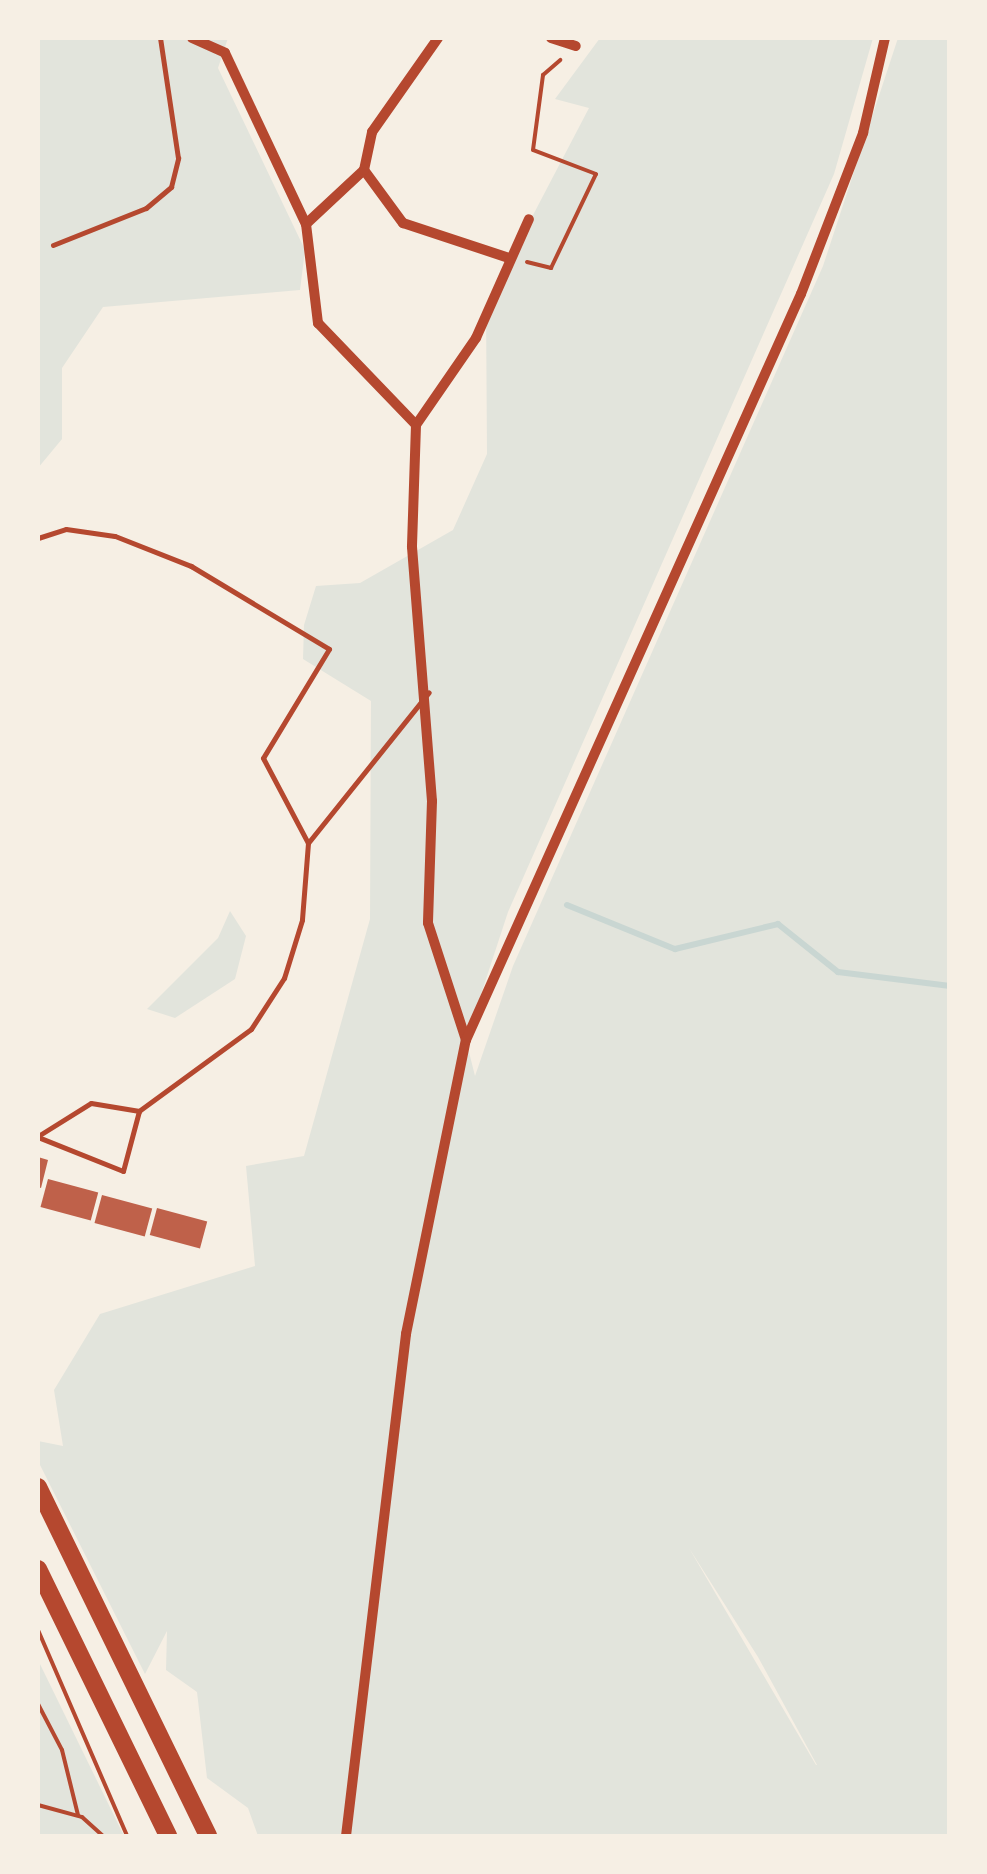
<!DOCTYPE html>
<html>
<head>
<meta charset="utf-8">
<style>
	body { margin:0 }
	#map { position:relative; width:987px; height:1874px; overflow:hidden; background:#f6efe4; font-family:"Times New Roman",serif }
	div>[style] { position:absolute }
	.green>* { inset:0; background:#e2e4dc }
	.stream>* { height:6px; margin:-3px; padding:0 3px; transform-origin:3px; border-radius:3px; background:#c9d6d2 }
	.building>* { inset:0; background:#bf614a; transform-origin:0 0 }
	.path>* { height:4px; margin:-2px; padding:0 2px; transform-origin:2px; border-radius:2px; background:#b5482f }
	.service>* { height:5px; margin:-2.5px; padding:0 2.5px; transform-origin:2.5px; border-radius:2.5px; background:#b5482f }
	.minor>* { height:10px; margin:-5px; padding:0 5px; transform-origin:5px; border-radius:5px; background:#b5482f }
	.trunk>* { height:18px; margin:-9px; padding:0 9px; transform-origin:9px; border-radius:9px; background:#b5482f }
	span { translate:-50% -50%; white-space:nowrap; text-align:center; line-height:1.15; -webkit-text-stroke:9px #f6efe4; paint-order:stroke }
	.frame { position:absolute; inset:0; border:40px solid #f6efe4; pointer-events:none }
</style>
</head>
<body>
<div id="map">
	<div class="green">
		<div style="clip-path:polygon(38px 38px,228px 38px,218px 68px,305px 250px,300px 290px,103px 307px,62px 368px,62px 439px,38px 468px)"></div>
		<div style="clip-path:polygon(evenodd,600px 38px,873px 38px,834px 174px,508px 912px,466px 1040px,475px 1076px,513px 966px,823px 266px,898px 38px,949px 38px,949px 1836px,258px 1836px,248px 1808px,207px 1778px,197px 1692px,166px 1670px,167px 1631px,145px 1674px,38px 1461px,38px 1441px,63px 1446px,54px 1390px,100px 1314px,255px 1266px,246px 1166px,304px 1156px,370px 919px,371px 701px,303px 659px,304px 625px,316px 586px,360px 583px,453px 530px,487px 454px,486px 305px,589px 108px,555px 99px,600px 38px,689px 1548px,758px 1657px,817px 1765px,816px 1765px,689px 1548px)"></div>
		<div style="clip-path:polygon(230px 911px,246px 936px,235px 979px,175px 1018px,147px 1009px,218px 938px)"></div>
		<div style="clip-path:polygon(38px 1660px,124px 1836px,38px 1836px)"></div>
	</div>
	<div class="stream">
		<div style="left:567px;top:905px;width:117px;rotate:22.2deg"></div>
		<div style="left:675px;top:949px;width:106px;rotate:-13.6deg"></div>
		<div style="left:778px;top:924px;width:77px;rotate:38.7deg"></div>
		<div style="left:838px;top:972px;width:113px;rotate:7.1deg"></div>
	</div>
	<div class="building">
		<div style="clip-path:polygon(38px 1157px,48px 1160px,41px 1188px,38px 1187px)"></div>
		<div style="left:48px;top:1179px;width:52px;height:29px;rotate:15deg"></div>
		<div style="left:102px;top:1195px;width:52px;height:29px;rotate:15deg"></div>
		<div style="left:157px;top:1208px;width:52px;height:28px;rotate:15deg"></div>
	</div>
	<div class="path">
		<div style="left:527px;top:262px;width:25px;rotate:14deg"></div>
		<div style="left:551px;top:268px;width:104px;rotate:-64.4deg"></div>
		<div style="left:596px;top:174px;width:67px;rotate:-159.1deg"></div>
		<div style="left:533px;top:150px;width:76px;rotate:-82.4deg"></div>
		<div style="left:543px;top:75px;width:23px;rotate:-41deg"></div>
		<div style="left:38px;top:1630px;width:224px;rotate:66.6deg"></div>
		<div style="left:38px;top:1704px;width:52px;rotate:62.4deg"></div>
		<div style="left:62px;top:1750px;width:67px;rotate:76.2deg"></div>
		<div style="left:38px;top:1805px;width:46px;rotate:15.3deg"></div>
		<div style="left:82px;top:1817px;width:28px;rotate:42deg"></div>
	</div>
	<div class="service">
		<div style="left:53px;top:245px;width:100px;rotate:-21.7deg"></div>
		<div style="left:146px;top:208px;width:33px;rotate:-40deg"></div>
		<div style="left:171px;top:187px;width:30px;rotate:-76deg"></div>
		<div style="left:178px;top:158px;width:121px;rotate:-98.5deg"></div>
		<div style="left:38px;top:538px;width:29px;rotate:-18deg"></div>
		<div style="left:66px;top:529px;width:49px;rotate:8.1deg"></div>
		<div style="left:115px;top:536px;width:82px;rotate:21.5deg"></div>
		<div style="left:191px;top:566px;width:161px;rotate:31deg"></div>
		<div style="left:329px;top:649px;width:127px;rotate:121.2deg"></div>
		<div style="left:263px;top:758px;width:96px;rotate:62.1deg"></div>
		<div style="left:308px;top:843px;width:77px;rotate:94.5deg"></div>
		<div style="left:302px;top:920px;width:61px;rotate:107.2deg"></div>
		<div style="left:284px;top:978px;width:61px;rotate:122.9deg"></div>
		<div style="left:251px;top:1029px;width:139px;rotate:143.8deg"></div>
		<div style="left:139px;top:1111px;width:62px;rotate:104.9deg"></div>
		<div style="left:123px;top:1171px;width:92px;rotate:-158.2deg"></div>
		<div style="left:308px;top:843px;width:193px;rotate:-51.3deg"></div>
		<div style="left:38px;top:1136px;width:62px;rotate:-31.9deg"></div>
		<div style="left:91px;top:1103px;width:49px;rotate:9.5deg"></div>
	</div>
	<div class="minor">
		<div style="left:192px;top:38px;width:36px;rotate:24deg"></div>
		<div style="left:225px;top:53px;width:189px;rotate:64.7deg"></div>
		<div style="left:306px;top:224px;width:100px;rotate:83.1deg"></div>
		<div style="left:318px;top:323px;width:141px;rotate:46.1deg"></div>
		<div style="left:416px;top:425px;width:122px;rotate:91.9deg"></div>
		<div style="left:412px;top:547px;width:255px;rotate:85.5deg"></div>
		<div style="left:432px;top:801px;width:122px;rotate:91.9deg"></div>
		<div style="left:428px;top:923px;width:123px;rotate:72deg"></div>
		<div style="left:551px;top:38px;width:26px;rotate:18deg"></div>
		<div style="left:364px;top:170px;width:66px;rotate:53.7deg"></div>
		<div style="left:403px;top:223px;width:112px;rotate:18.3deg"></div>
		<div style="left:306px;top:224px;width:79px;rotate:-43deg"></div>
		<div style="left:364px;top:170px;width:39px;rotate:-78deg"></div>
		<div style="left:372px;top:132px;width:115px;rotate:-54.9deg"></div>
		<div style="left:416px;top:425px;width:106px;rotate:-55.4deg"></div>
		<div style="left:476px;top:338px;width:130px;rotate:-66deg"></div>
		<div style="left:346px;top:1836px;width:506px;rotate:-83.18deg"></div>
		<div style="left:406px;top:1334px;width:300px;rotate:-78.5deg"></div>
		<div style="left:466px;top:1040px;width:818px;rotate:-65.82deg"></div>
		<div style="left:801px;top:294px;width:173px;rotate:-68.9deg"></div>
		<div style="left:863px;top:133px;width:98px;rotate:-77deg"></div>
	</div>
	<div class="trunk">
		<div style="left:38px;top:1487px;width:388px;rotate:64deg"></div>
		<div style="left:38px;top:1569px;width:297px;rotate:64deg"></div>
	</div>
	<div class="frame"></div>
</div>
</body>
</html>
